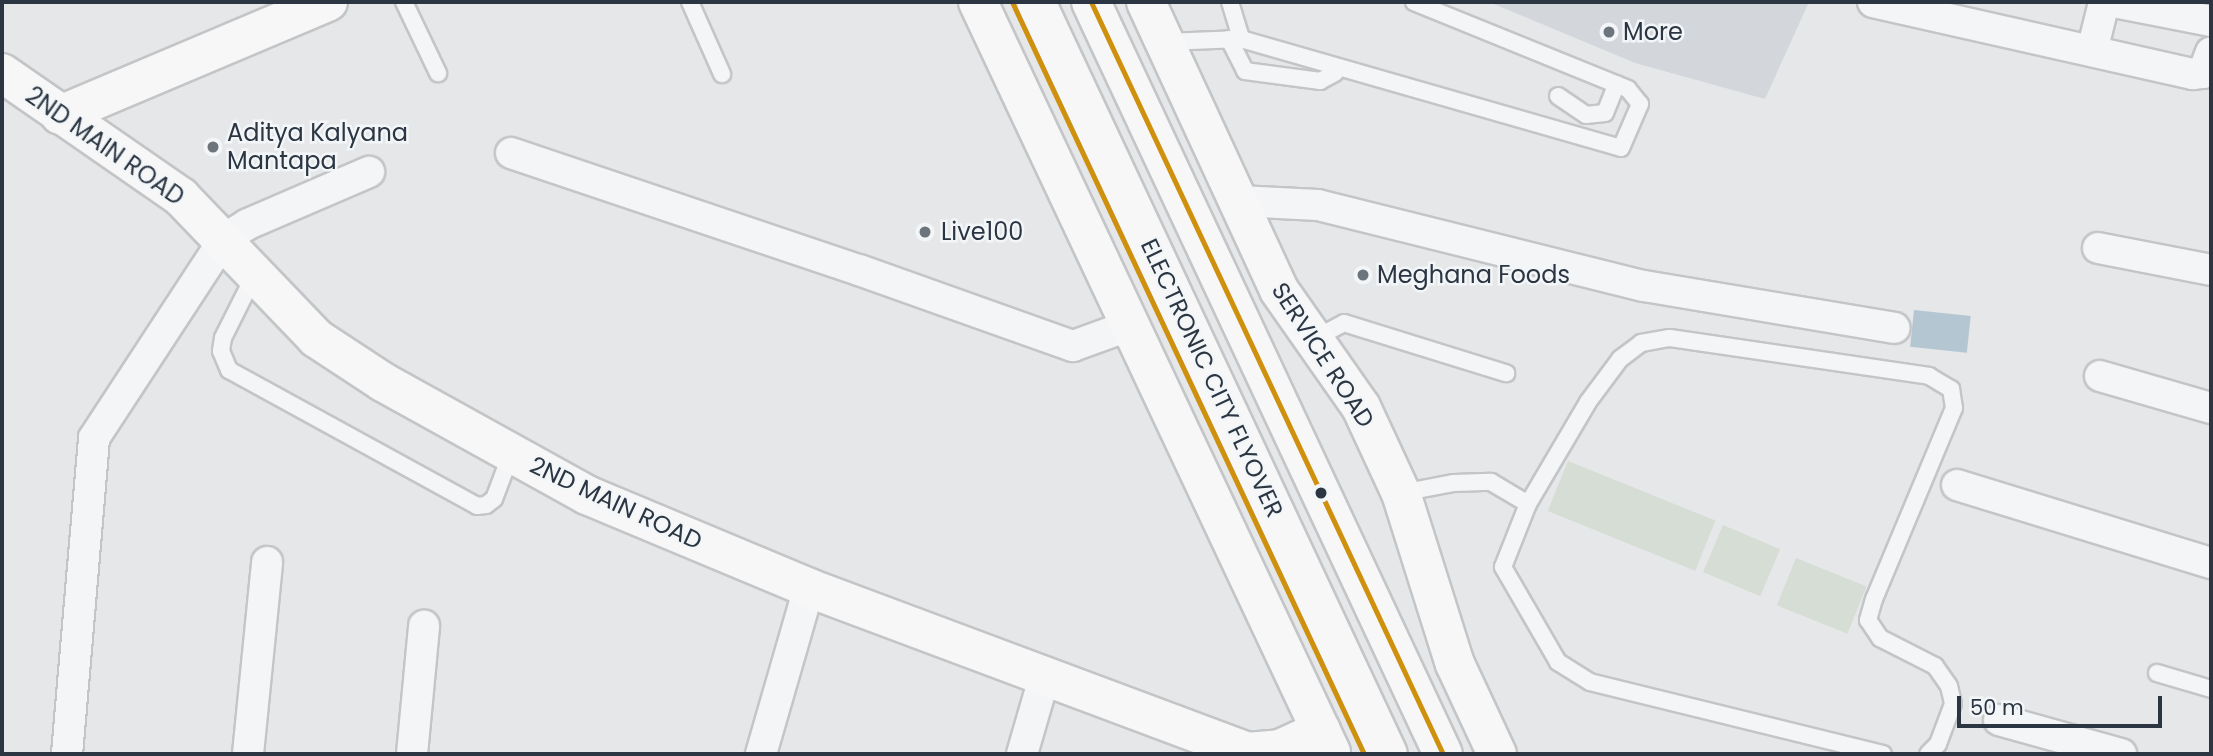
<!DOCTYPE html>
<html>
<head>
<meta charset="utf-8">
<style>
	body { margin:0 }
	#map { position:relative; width:2213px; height:756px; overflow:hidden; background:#e5e7e9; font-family:Poppins,sans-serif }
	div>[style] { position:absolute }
	.built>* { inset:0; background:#d3d7dc }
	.green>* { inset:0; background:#d6ddd5; transform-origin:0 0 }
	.water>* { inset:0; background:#b5c6d3; transform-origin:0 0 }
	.roads { filter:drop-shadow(2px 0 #c3c5c7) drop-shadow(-2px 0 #c3c5c7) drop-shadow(0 2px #c3c5c7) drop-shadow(0 -2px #c3c5c7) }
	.lane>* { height:16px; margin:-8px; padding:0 8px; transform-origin:8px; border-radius:8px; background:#f4f5f6 }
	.street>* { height:30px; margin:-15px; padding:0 15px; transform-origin:15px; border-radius:15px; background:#f4f5f6 }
	.secondary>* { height:38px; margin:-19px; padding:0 19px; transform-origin:19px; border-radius:19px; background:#f7f7f8 }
	.highway>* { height:38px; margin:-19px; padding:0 19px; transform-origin:19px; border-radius:19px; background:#f7f7f8 }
	.bus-1>* { height:5px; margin:-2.5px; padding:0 2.5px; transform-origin:2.5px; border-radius:2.5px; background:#ce900d }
	.dots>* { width:19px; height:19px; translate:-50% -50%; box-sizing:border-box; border:4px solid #f3f6f8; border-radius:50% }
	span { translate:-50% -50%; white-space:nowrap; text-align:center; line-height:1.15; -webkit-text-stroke:5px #f3f6f8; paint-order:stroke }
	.poi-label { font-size:24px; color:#2b3642 }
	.left { translate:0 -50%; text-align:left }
	.street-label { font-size:24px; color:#2b3642 }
	.frame { position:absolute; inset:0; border:4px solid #2b3642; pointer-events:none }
	.scale { position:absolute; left:1957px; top:696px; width:205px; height:32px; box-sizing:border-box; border:4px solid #2b3642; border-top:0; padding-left:9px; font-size:21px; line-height:24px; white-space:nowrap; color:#2b3642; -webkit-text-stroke:5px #f3f6f8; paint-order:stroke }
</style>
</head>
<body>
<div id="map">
	<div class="built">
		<div style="clip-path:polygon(1489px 2px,1809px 2px,1765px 99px,1635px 63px)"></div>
	</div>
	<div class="green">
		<div style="left:1568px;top:461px;width:159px;height:54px;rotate:22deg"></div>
		<div style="left:1723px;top:525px;width:62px;height:51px;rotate:23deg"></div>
		<div style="left:1796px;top:558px;width:76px;height:51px;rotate:22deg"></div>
	</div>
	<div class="water">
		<div style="left:1914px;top:310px;width:57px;height:37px;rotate:6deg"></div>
	</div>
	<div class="roads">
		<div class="lane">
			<div style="left:404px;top:2px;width:79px;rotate:64.4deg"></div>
			<div style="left:690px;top:2px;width:79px;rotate:66deg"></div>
			<div style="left:1230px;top:2px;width:39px;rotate:73deg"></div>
			<div style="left:1229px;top:39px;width:36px;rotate:63deg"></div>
			<div style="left:1245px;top:71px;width:76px;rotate:7.6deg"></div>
			<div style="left:1320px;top:81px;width:17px;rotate:-28deg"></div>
			<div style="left:1165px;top:42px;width:76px;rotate:-2.3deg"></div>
			<div style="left:1241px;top:39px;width:395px;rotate:16deg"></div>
			<div style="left:1621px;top:148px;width:48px;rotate:-66.6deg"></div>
			<div style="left:1640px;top:104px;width:19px;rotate:-129deg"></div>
			<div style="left:1628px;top:89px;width:231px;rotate:-157.9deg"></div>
			<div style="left:1558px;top:96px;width:34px;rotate:34deg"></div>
			<div style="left:1586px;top:115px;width:19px;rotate:-6deg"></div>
			<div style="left:1605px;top:113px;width:31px;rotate:-68deg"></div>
			<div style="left:254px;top:276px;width:69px;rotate:116.6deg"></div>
			<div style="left:223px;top:338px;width:13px;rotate:99deg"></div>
			<div style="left:221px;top:351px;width:21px;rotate:67deg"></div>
			<div style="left:229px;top:370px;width:283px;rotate:28.7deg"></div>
			<div style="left:477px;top:506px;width:9px;rotate:-6deg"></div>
			<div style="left:486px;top:505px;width:10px;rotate:-37deg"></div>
			<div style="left:494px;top:499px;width:48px;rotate:-69.3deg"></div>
			<div style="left:1314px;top:339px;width:34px;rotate:-28deg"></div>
			<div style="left:1344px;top:323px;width:170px;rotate:17.2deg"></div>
			<div style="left:1401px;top:493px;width:54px;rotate:-10.7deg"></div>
			<div style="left:1454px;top:483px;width:37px;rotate:-2deg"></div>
			<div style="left:1491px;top:482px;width:43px;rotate:30.7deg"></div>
			<div style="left:2157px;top:673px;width:56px;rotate:16.5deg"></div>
			<div style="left:1883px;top:754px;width:302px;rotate:-166.2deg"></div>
			<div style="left:1590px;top:682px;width:38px;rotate:-148deg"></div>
			<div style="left:1558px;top:662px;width:110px;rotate:-120.1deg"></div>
			<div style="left:1503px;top:567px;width:68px;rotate:-68.4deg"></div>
			<div style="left:1528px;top:504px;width:118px;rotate:-59.5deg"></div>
			<div style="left:1588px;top:402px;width:54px;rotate:-53.3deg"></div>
			<div style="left:1620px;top:359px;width:26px;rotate:-37deg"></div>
			<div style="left:1641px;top:343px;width:29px;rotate:-10deg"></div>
			<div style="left:1670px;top:338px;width:262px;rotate:8.3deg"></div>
			<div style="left:1929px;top:376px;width:26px;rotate:31deg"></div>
			<div style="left:1951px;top:389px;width:19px;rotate:81deg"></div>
			<div style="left:1954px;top:408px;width:207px;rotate:112.7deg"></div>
			<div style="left:1874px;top:599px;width:22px;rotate:106deg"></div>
			<div style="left:1868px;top:620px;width:22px;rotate:56deg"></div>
			<div style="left:1880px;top:638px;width:62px;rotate:27deg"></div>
			<div style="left:1935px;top:666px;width:24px;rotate:55deg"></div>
			<div style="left:1949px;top:686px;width:18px;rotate:77deg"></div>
			<div style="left:1953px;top:704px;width:43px;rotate:110.6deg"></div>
			<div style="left:1938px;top:744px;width:14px;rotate:135deg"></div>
		</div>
		<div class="street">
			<div style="left:1873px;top:2px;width:328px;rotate:12.7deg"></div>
			<div style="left:2193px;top:74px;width:10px;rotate:-6deg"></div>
			<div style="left:2203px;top:73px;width:22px;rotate:-69deg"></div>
			<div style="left:2114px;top:2px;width:99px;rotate:11.1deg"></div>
			<div style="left:2092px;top:51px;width:49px;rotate:-76deg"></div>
			<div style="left:2104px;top:3px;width:7px;rotate:-8deg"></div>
			<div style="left:511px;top:153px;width:367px;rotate:18.6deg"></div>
			<div style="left:859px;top:270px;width:227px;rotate:19.6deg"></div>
			<div style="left:1073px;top:346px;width:62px;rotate:-19.9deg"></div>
			<div style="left:1239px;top:201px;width:79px;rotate:2.9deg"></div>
			<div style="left:1318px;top:205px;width:336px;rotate:14deg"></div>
			<div style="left:1644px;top:286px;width:254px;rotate:9.5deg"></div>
			<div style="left:2098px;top:248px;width:115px;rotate:11deg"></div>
			<div style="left:2100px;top:376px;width:116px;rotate:16.1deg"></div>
			<div style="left:1957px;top:485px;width:266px;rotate:17.1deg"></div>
			<div style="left:1999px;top:720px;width:127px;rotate:15.6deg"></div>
			<div style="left:67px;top:754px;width:317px;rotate:-85.1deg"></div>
			<div style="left:94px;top:438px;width:238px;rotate:-56.8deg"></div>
			<div style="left:224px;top:239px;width:28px;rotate:-32deg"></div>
			<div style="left:248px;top:224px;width:132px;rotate:-23.3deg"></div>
			<div style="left:248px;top:754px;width:193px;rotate:-84.3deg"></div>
			<div style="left:412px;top:754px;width:129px;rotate:-84.6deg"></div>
			<div style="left:761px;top:754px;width:173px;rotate:-73.9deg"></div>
			<div style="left:1022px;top:754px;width:82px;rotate:-73.8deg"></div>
		</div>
		<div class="secondary">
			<div style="left:978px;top:2px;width:829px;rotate:64.8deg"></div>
			<div style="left:1146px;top:2px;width:317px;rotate:65.2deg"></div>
			<div style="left:1279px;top:290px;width:143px;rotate:55deg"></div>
			<div style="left:1361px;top:407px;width:95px;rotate:65.1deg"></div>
			<div style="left:1401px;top:493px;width:179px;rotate:72.5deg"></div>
			<div style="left:1455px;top:664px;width:99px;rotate:65deg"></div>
			<div style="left:2px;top:73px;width:218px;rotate:34.7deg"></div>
			<div style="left:181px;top:197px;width:195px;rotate:46.2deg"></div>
			<div style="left:316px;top:338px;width:80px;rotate:33.3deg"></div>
			<div style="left:383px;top:382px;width:233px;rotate:29deg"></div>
			<div style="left:587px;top:495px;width:241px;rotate:22.7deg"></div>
			<div style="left:809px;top:588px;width:468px;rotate:20.5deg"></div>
			<div style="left:1247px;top:752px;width:33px;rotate:-5deg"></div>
			<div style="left:1280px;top:749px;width:45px;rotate:-24.9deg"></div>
			<div style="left:60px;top:115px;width:291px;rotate:-22.9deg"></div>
		</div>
		<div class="highway">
			<div style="left:1036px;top:2px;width:830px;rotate:64.92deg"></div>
			<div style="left:1091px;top:2px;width:830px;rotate:64.92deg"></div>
		</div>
	</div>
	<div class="bus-1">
		<div style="left:1012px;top:2px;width:830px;rotate:64.92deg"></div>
		<div style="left:1091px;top:2px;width:830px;rotate:64.92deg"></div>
	</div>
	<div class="dots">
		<div style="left:1609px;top:32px;background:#6c747c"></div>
		<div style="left:213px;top:147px;background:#6c747c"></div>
		<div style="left:925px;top:232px;background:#6c747c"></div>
		<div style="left:1363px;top:275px;background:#6c747c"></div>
		<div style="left:1321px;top:493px;background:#2b3642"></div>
	</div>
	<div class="poi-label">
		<span class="left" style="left:1623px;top:32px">More</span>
		<span class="left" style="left:227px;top:147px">Aditya Kalyana<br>Mantapa</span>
		<span class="left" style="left:941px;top:232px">Live100</span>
		<span class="left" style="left:1377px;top:275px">Meghana Foods</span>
	</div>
	<div class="street-label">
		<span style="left:105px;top:146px;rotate:35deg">2ND MAIN ROAD</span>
		<span style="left:1323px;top:355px;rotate:57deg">SERVICE ROAD</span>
		<span style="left:1212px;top:378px;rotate:65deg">ELECTRONIC CITY FLYOVER</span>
		<span style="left:616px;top:503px;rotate:25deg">2ND MAIN ROAD</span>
	</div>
	<div class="frame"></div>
	<div class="scale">50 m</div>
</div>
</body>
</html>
